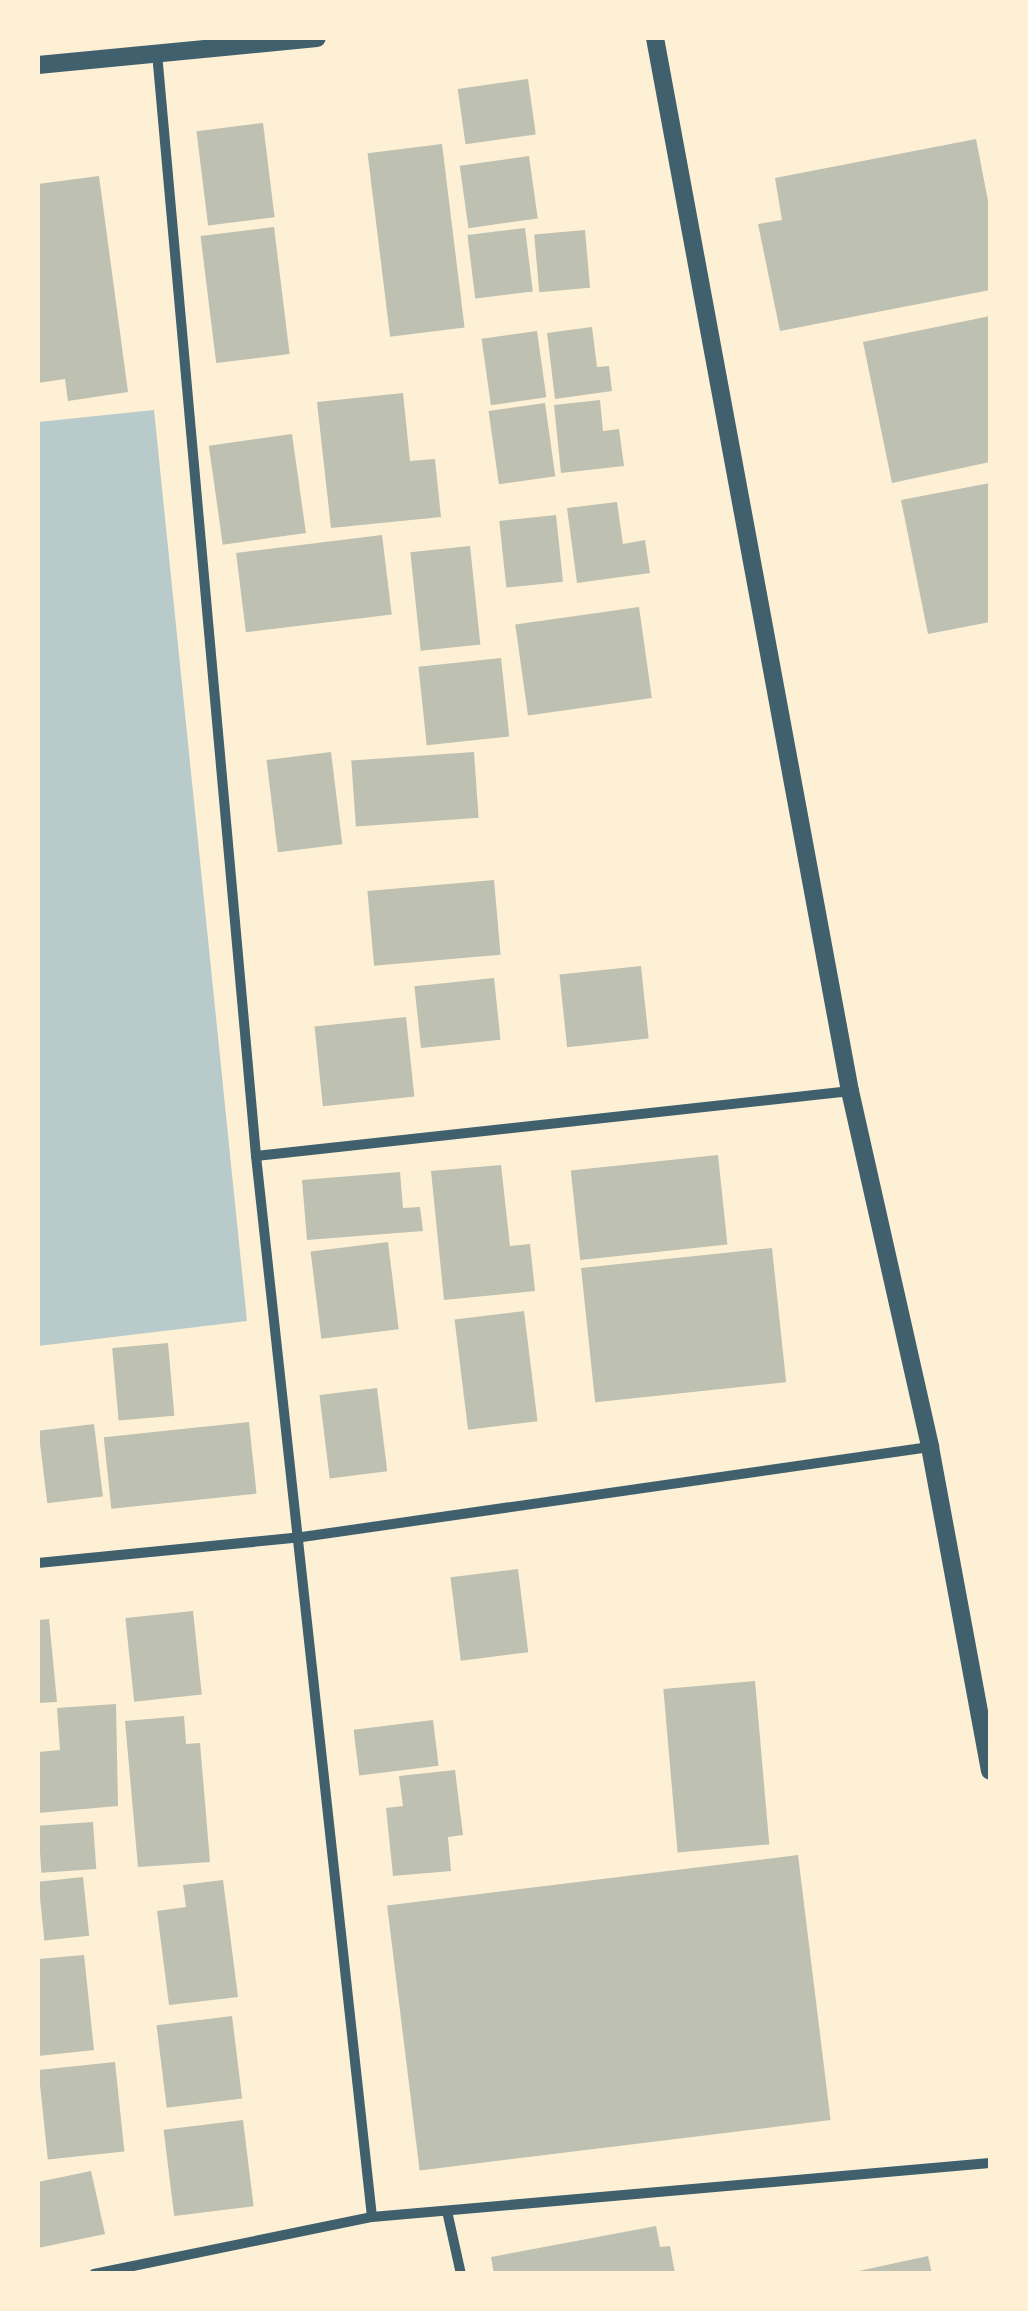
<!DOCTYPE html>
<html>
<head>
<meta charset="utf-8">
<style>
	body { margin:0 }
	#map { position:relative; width:1028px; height:2311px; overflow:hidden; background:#fdf0d5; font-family:Montserrat,sans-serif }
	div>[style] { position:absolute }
	.green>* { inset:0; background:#b9caca }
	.building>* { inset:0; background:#bec0b2; transform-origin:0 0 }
	.minor>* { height:10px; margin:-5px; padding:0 5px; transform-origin:5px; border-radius:5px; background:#3f606c }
	.tertiary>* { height:18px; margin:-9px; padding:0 9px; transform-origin:9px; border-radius:9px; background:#3f606c }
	span { translate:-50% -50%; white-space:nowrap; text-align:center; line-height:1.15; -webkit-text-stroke:8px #fdf0d5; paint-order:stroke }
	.frame { position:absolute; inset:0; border:40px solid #fdf0d5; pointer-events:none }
</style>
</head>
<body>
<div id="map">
	<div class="green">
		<div style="clip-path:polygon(154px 410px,247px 1321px,38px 1346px,38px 422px)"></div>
	</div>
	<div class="building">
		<div style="left:528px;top:79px;width:56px;height:71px;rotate:82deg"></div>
		<div style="left:263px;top:123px;width:95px;height:67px;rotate:83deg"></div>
		<div style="clip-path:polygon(976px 139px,990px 211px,990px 290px,780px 331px,758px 224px,782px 220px,775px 178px)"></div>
		<div style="left:442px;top:144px;width:185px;height:75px;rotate:83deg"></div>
		<div style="left:529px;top:156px;width:63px;height:70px;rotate:82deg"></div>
		<div style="clip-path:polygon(99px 176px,128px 392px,68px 401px,65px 379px,38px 383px,38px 184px)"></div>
		<div style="left:274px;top:227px;width:128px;height:74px;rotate:83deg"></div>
		<div style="left:525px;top:228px;width:64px;height:58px;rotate:83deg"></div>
		<div style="left:585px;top:230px;width:58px;height:51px;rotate:85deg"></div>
		<div style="clip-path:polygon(990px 316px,990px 462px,892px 483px,863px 342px)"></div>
		<div style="clip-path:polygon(592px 327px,597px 367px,609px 366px,612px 391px,555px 399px,547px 333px)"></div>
		<div style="left:537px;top:331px;width:67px;height:56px;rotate:82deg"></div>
		<div style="clip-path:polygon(403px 393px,410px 461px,435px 459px,441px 517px,331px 528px,317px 402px)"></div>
		<div style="clip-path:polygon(600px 400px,603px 431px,619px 429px,624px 466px,561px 473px,554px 405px)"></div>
		<div style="left:545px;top:403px;width:74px;height:57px;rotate:82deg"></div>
		<div style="left:292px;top:434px;width:100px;height:84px;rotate:82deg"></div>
		<div style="clip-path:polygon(990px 483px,990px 622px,928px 634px,901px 500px)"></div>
		<div style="clip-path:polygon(617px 502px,623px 544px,645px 540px,650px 573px,577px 583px,567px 508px)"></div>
		<div style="left:556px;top:515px;width:67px;height:57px;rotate:84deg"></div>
		<div style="left:382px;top:535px;width:80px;height:147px;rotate:83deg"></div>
		<div style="left:470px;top:546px;width:99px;height:60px;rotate:84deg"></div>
		<div style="left:639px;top:607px;width:92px;height:125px;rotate:82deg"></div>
		<div style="left:501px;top:658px;width:79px;height:83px;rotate:84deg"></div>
		<div style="left:331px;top:752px;width:93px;height:65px;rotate:83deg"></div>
		<div style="left:474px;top:752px;width:66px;height:123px;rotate:86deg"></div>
		<div style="left:494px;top:880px;width:75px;height:127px;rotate:85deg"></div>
		<div style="left:641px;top:966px;width:73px;height:82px;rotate:84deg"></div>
		<div style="left:494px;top:978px;width:62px;height:80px;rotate:84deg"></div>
		<div style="left:406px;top:1017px;width:80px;height:92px;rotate:84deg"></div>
		<div style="left:718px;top:1155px;width:90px;height:148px;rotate:84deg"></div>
		<div style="clip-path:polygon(501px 1165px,510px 1246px,530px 1244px,535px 1291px,444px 1300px,431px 1171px)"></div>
		<div style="clip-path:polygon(400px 1172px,403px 1208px,420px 1207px,423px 1231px,307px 1240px,302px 1180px)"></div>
		<div style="left:388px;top:1242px;width:88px;height:78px;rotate:83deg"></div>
		<div style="left:772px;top:1248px;width:135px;height:192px;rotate:84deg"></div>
		<div style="left:524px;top:1311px;width:111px;height:70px;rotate:83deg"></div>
		<div style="left:168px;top:1343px;width:73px;height:56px;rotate:85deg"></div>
		<div style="left:377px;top:1388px;width:84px;height:58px;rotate:83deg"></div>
		<div style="left:249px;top:1422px;width:72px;height:146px;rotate:84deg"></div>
		<div style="left:94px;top:1424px;width:73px;height:56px;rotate:83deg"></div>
		<div style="left:518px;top:1569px;width:84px;height:68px;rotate:83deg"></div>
		<div style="left:193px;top:1611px;width:84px;height:68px;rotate:84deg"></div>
		<div style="clip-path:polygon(49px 1619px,57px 1702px,38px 1703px,38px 1620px)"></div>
		<div style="left:755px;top:1681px;width:164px;height:92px;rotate:85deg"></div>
		<div style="clip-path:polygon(116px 1704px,118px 1806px,38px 1813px,38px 1752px,60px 1750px,57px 1708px)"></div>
		<div style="clip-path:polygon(184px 1716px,186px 1744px,200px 1743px,210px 1862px,138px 1867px,125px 1721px)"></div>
		<div style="left:433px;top:1720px;width:46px;height:80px;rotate:83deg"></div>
		<div style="clip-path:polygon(455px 1770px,463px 1835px,448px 1837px,451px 1871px,393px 1876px,386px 1808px,403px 1806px,399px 1776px)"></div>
		<div style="left:93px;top:1822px;width:47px;height:55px;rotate:86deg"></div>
		<div style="left:798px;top:1855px;width:267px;height:414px;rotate:83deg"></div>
		<div style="left:83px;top:1877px;width:59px;height:45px;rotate:84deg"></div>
		<div style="clip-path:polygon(223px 1880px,238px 1997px,169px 2005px,157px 1911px,186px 1907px,183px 1885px)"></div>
		<div style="clip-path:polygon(84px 1955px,94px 2050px,38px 2056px,38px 1959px)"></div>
		<div style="left:232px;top:2016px;width:83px;height:76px;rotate:83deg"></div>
		<div style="left:115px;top:2062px;width:90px;height:77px;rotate:84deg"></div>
		<div style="left:243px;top:2120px;width:87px;height:80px;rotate:83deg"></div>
		<div style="clip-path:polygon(91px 2171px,105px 2234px,38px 2248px,38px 2182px)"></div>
		<div style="clip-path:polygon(656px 2226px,660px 2247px,670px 2246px,675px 2274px,494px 2274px,491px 2257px)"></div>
		<div style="clip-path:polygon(928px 2256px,932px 2274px,854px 2274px,854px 2272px)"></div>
	</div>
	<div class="minor">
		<div style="left:157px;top:53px;width:1107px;rotate:84.87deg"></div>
		<div style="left:256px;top:1156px;width:1067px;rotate:83.76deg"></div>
		<div style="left:256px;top:1156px;width:598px;rotate:-6.24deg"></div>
		<div style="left:38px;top:1563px;width:258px;rotate:-5.6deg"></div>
		<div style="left:295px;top:1538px;width:641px;rotate:-8.16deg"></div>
		<div style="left:447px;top:2211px;width:65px;rotate:77.5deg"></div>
		<div style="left:94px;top:2274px;width:284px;rotate:-11.6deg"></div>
		<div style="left:372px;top:2217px;width:620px;rotate:-4.99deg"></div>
	</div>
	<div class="tertiary">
		<div style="left:655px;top:38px;width:1071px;rotate:79.51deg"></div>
		<div style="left:850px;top:1091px;width:365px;rotate:77.3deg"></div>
		<div style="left:930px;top:1447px;width:329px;rotate:79.5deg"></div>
		<div style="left:38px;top:65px;width:280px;rotate:-5.5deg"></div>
	</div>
	<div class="frame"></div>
</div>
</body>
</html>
